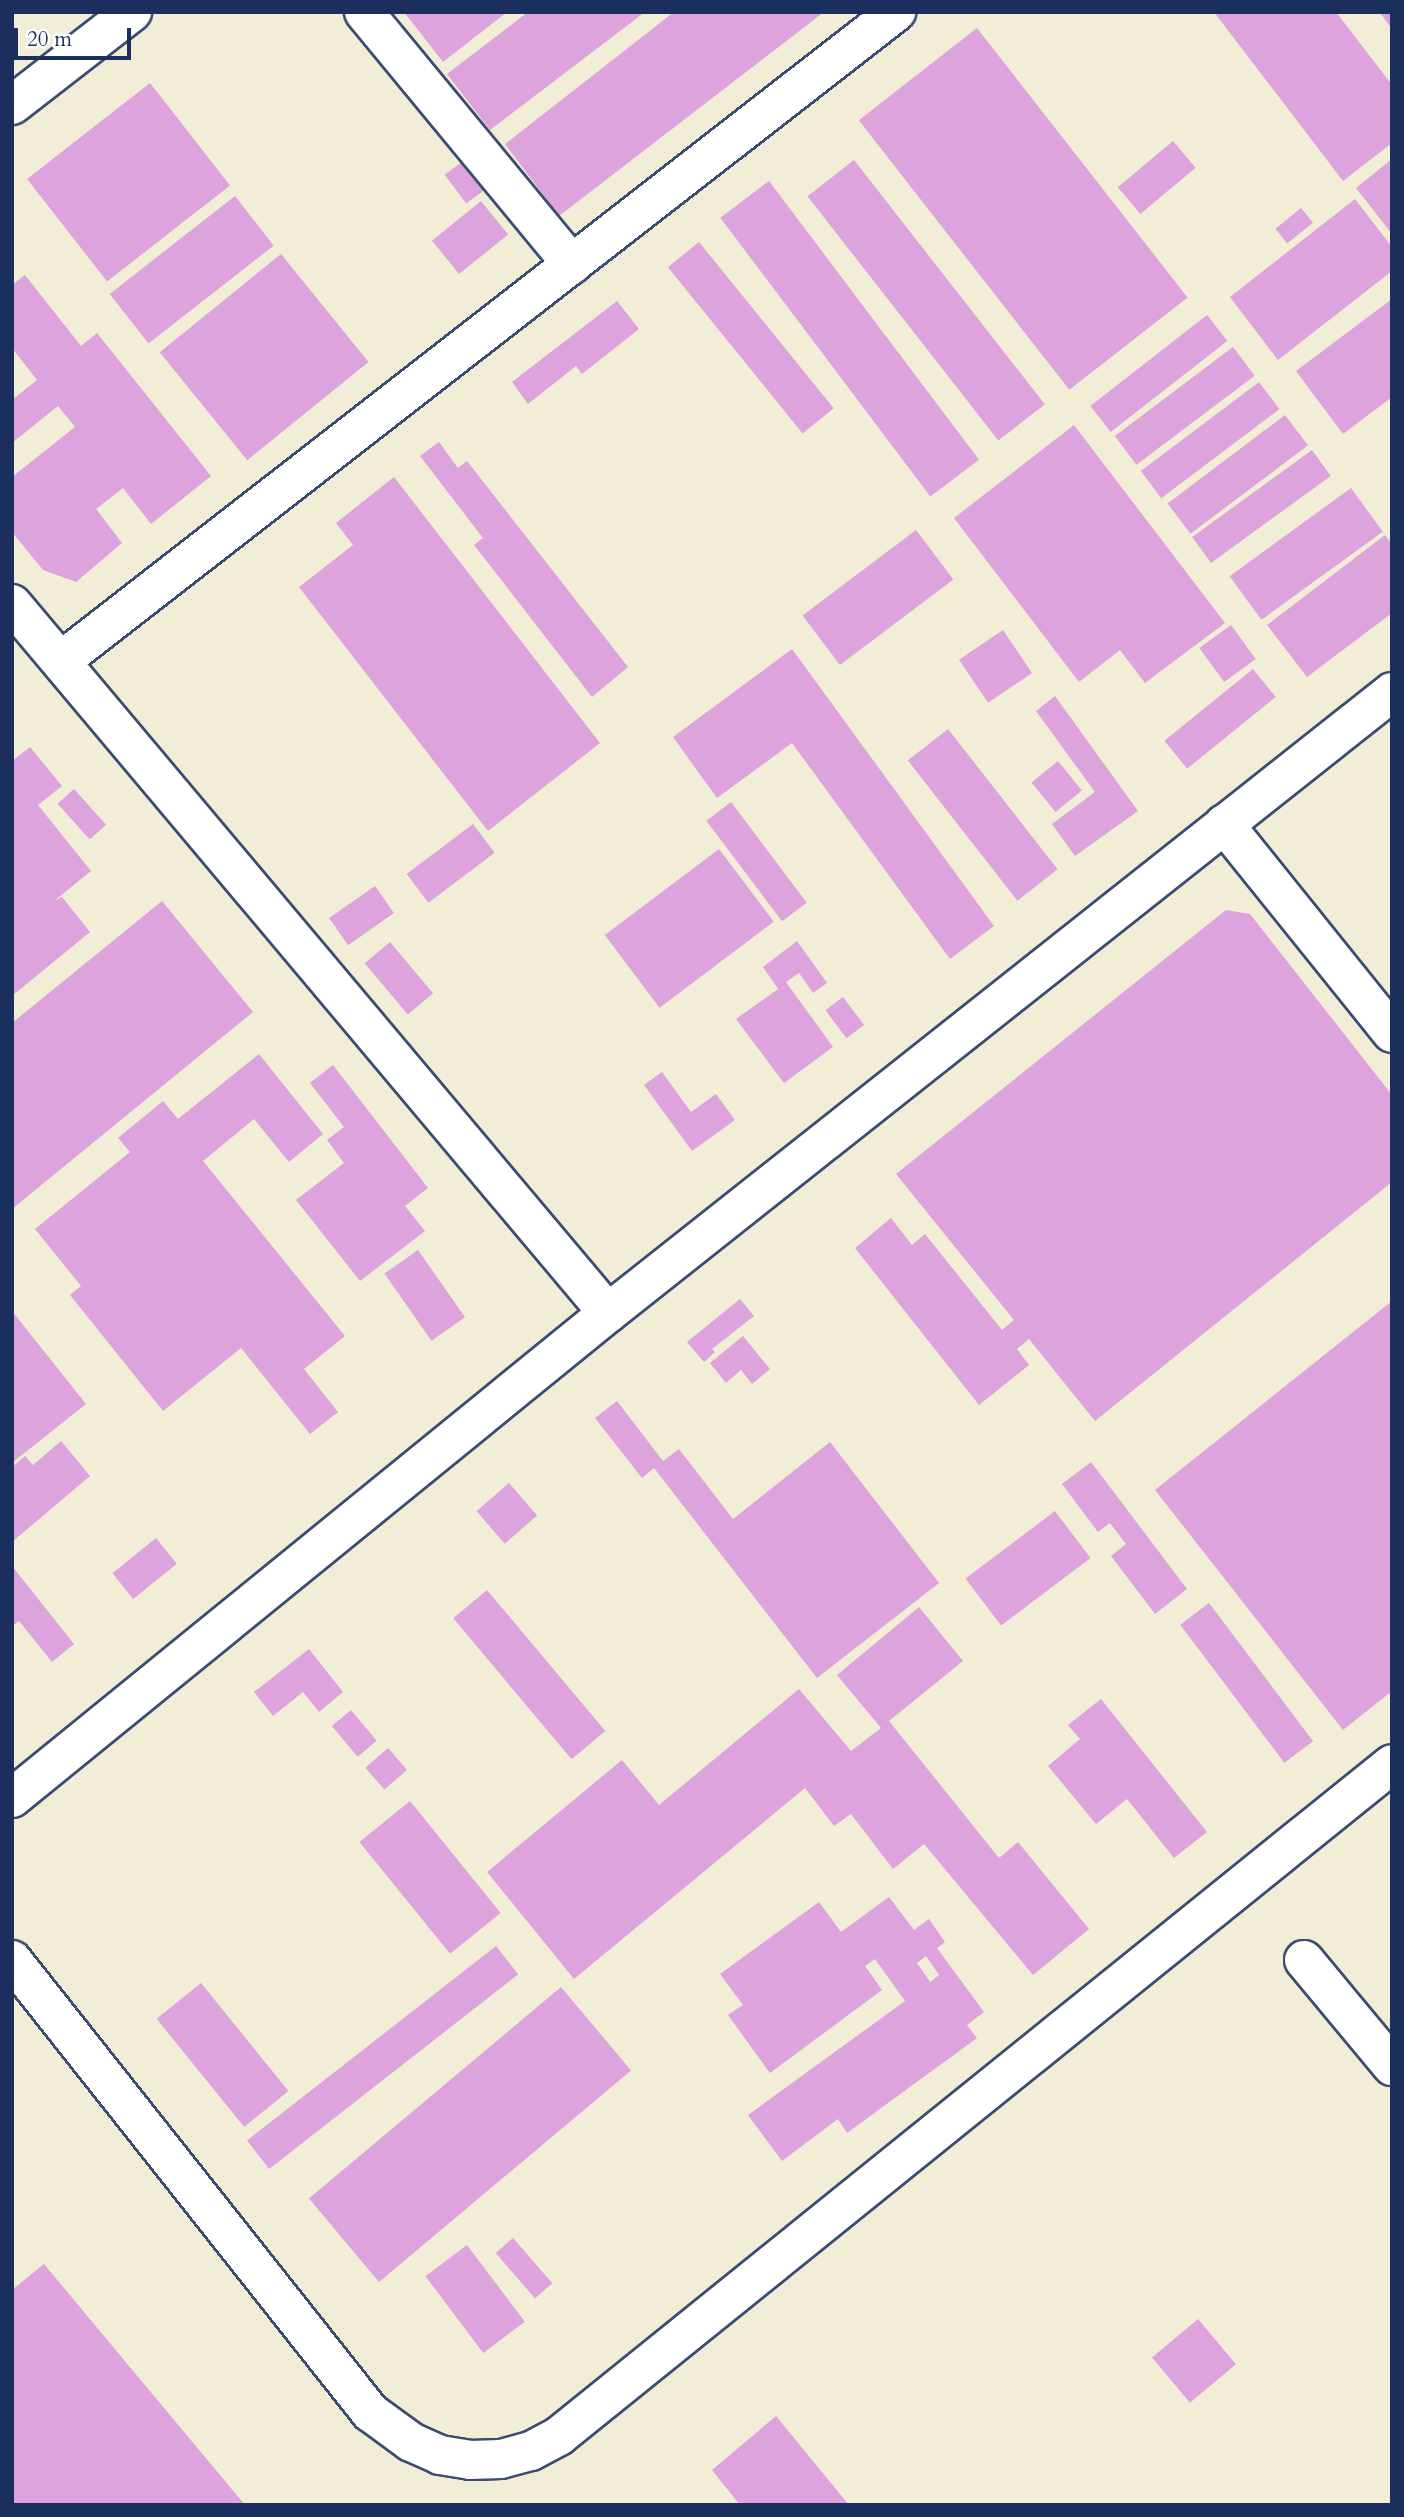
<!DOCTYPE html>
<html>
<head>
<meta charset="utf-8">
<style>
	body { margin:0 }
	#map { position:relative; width:1404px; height:2517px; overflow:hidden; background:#f1edd7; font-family:Cardo,serif }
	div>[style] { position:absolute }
	.building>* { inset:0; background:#dca3dc; transform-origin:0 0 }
	.roads { filter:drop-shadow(2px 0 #3b4c70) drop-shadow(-2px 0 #3b4c70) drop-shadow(0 2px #3b4c70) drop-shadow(0 -2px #3b4c70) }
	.minor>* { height:38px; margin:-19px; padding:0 19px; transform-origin:19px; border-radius:19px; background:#fff }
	span { translate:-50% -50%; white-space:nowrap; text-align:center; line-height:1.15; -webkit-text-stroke:6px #fff; paint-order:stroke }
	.frame { position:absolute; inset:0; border:14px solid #1b2f5e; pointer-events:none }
	.scale { position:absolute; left:14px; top:28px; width:117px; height:32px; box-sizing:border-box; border:4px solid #1b2f5e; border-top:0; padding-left:9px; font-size:21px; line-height:24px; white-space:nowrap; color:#1b2f5e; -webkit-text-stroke:5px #fff; paint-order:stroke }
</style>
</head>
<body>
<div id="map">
	<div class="building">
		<div style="clip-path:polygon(404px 12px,507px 12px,443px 62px)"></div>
		<div style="clip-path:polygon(528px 12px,645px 12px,490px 130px,447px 74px)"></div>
		<div style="clip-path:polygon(674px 12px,824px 12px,559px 216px,505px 144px)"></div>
		<div style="clip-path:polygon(1214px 12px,1336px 12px,1392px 85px,1392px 143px,1343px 181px)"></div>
		<div style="clip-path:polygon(1383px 12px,1392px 12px,1392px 29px,1381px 14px)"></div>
		<div style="left:977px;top:28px;width:342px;height:150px;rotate:52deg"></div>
		<div style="left:150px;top:83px;width:130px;height:156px;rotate:52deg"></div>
		<div style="left:1173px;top:141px;width:35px;height:72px;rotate:50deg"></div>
		<div style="clip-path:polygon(1392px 159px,1392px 234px,1356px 188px)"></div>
		<div style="left:854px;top:160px;width:310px;height:59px;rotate:52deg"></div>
		<div style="left:463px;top:161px;width:36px;height:23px;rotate:53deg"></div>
		<div style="left:769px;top:181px;width:349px;height:61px;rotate:53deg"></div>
		<div style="left:235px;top:196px;width:63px;height:159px;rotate:52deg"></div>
		<div style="clip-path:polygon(1355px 199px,1392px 247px,1392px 271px,1278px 360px,1230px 297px)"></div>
		<div style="left:481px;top:201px;width:43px;height:63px;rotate:51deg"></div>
		<div style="left:1301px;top:208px;width:19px;height:33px;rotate:51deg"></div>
		<div style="left:699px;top:242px;width:214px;height:40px;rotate:51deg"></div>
		<div style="left:281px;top:254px;width:139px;height:156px;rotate:51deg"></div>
		<div style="clip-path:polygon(25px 275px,81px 346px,97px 333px,211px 476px,151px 524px,123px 488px,96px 509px,122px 543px,76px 582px,43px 570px,12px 532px,12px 477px,75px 427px,58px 406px,12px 443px,12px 400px,37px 380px,12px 348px,12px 285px)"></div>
		<div style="clip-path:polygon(1392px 299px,1392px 397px,1343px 434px,1296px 371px)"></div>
		<div style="clip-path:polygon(617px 301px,639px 329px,582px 374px,576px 366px,528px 404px,512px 382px)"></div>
		<div style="left:1207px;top:315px;width:33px;height:148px;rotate:52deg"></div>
		<div style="left:1233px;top:347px;width:36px;height:148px;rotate:53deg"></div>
		<div style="left:1259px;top:382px;width:34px;height:148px;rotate:53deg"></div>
		<div style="left:1285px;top:415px;width:38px;height:147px;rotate:53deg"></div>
		<div style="clip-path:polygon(1074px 425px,1225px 623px,1145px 683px,1120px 650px,1079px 682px,954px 518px)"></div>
		<div style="clip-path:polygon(439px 442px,458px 468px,467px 461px,628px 667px,592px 697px,474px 545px,483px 538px,420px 456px)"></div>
		<div style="left:1312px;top:450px;width:32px;height:148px;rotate:54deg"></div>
		<div style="clip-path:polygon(394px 477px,600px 743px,488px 831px,299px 587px,353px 545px,336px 523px)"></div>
		<div style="left:1351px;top:488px;width:54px;height:150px;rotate:54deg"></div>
		<div style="left:916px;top:530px;width:62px;height:142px;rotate:53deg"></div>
		<div style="clip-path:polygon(1385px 535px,1392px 545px,1392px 613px,1307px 677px,1267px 625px)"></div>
		<div style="left:1231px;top:625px;width:42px;height:39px;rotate:54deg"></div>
		<div style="left:1003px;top:630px;width:52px;height:53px;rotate:56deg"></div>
		<div style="clip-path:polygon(792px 649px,994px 926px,950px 959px,792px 743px,717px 798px,673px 737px)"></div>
		<div style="left:1253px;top:669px;width:36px;height:114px;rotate:51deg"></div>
		<div style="clip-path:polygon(1055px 696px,1138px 811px,1075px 856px,1052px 824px,1095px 792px,1036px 711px)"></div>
		<div style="left:948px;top:729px;width:178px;height:51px;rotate:52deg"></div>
		<div style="clip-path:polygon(30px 747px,62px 786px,38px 805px,91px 871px,54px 901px,62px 897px,90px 932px,12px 996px,12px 761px)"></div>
		<div style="left:1058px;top:761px;width:38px;height:34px;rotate:51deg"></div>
		<div style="left:74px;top:789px;width:48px;height:22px;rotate:48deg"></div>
		<div style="left:731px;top:802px;width:126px;height:31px;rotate:53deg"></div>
		<div style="left:473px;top:824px;width:36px;height:83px;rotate:53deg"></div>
		<div style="left:719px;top:849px;width:91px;height:143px;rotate:53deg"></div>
		<div style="left:375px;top:886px;width:33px;height:56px;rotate:55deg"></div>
		<div style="clip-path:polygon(162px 901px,253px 1012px,12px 1209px,12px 1023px)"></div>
		<div style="clip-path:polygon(1226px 910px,1250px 914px,1392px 1095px,1392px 1182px,1095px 1421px,1029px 1339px,1017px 1349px,1029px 1365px,979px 1405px,855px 1248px,891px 1218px,912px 1245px,925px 1234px,1002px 1330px,1014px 1320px,896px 1174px)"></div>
		<div style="clip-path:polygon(797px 941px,827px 983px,813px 993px,799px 973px,786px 982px,833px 1047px,784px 1083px,736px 1019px,778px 989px,763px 967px)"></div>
		<div style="left:390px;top:942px;width:67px;height:33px;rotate:50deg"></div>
		<div style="left:843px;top:997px;width:35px;height:22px;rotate:53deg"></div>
		<div style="clip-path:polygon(259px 1054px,323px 1134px,289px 1162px,254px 1119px,203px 1161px,345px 1336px,304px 1369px,338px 1412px,310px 1434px,241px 1348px,163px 1411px,70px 1295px,81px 1286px,35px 1229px,130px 1152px,118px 1138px,163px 1101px,178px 1119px)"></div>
		<div style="clip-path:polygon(333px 1065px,428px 1188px,405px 1206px,425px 1231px,360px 1281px,296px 1200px,344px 1163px,327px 1140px,344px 1127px,310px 1083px)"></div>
		<div style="clip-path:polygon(662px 1072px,691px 1112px,716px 1094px,735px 1120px,692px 1151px,644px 1085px)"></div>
		<div style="left:418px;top:1250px;width:82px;height:41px;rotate:55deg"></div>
		<div style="clip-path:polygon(740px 1299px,754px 1316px,712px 1349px,715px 1352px,704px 1362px,687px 1342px)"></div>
		<div style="clip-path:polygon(1392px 1301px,1392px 1691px,1343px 1730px,1155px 1490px)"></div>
		<div style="clip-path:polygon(12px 1311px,86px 1404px,12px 1463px)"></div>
		<div style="clip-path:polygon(743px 1336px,770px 1369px,752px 1384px,741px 1370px,726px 1383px,710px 1363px)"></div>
		<div style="clip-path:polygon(617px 1401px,663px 1461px,679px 1449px,733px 1519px,830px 1442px,939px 1583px,817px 1678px,654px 1468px,642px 1478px,595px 1418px)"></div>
		<div style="clip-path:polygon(61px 1441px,90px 1476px,12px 1542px,12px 1467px,25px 1456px,33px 1465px)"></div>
		<div style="clip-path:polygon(1091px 1462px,1187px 1589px,1155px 1614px,1111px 1556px,1126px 1544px,1110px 1523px,1098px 1532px,1062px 1484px)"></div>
		<div style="left:509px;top:1483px;width:43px;height:43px;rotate:49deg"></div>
		<div style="left:1055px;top:1511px;width:59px;height:112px;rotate:53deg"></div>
		<div style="left:156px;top:1538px;width:33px;height:56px;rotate:51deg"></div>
		<div style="clip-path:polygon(12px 1566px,74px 1644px,52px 1662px,19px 1621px,12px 1626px)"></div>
		<div style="left:487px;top:1590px;width:184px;height:44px;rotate:50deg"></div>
		<div style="left:1209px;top:1603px;width:173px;height:36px;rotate:53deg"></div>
		<div style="clip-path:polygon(919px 1607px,963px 1661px,889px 1721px,999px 1858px,1018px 1842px,1089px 1929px,1033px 1975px,924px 1844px,893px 1869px,851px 1814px,834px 1826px,805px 1788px,574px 1979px,487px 1872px,622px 1760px,659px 1805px,799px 1689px,851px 1751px,881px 1728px,837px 1675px)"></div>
		<div style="clip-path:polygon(309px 1649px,343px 1692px,319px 1712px,303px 1692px,273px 1716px,254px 1692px)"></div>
		<div style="clip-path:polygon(1101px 1699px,1207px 1832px,1174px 1858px,1127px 1799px,1096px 1824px,1048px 1766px,1080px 1739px,1068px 1725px)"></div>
		<div style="left:351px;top:1710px;width:40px;height:25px;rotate:50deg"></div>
		<div style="left:388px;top:1748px;width:29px;height:30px;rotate:49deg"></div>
		<div style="left:410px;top:1801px;width:144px;height:65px;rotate:51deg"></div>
		<div style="clip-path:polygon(evenodd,889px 1897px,914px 1930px,929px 1919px,945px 1942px,937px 1948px,984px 2012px,967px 2025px,977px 2038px,847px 2133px,838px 2119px,782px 2161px,748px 2115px,905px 2001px,875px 1959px,865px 1966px,882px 1990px,770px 2073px,728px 2015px,743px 2005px,720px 1974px,819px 1902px,841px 1932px,889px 1897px,926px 1956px,939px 1975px,930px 1982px,917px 1963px,926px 1956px)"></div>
		<div style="left:496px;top:1946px;width:36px;height:316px;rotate:52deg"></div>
		<div style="left:201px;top:1983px;width:139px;height:57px;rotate:51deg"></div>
		<div style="left:561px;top:1987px;width:109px;height:329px;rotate:50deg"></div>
		<div style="left:513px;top:2238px;width:60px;height:23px;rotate:49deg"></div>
		<div style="left:467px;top:2245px;width:96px;height:52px;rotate:53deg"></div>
		<div style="clip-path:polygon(44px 2264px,149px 2390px,245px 2505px,12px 2505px,12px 2290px)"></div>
		<div style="left:1198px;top:2319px;width:59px;height:60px;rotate:50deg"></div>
		<div style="clip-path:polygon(776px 2416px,849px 2505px,740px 2505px,712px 2470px)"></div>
	</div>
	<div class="roads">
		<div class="minor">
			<div style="left:364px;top:12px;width:327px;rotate:50.5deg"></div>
			<div style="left:12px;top:105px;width:152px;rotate:-37.8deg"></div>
			<div style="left:12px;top:604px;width:926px;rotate:49.95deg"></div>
			<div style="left:61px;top:661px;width:1058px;rotate:-37.86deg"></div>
			<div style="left:1224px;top:824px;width:268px;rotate:51.2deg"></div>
			<div style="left:12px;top:1798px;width:768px;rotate:-39.14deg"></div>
			<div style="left:608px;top:1313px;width:1000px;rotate:-38.38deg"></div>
			<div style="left:12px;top:1960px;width:577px;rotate:51.62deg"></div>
			<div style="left:370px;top:2412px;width:51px;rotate:36.2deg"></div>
			<div style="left:411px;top:2442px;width:32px;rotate:24deg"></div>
			<div style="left:440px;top:2455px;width:30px;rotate:9deg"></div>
			<div style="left:470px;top:2460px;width:31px;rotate:-2deg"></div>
			<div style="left:501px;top:2459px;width:31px;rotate:-15deg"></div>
			<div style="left:531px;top:2451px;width:32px;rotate:-28deg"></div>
			<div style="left:559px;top:2436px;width:1070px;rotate:-38.89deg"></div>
			<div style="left:1304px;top:1960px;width:138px;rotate:50.3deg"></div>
		</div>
	</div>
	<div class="frame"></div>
	<div class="scale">20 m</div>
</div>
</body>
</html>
